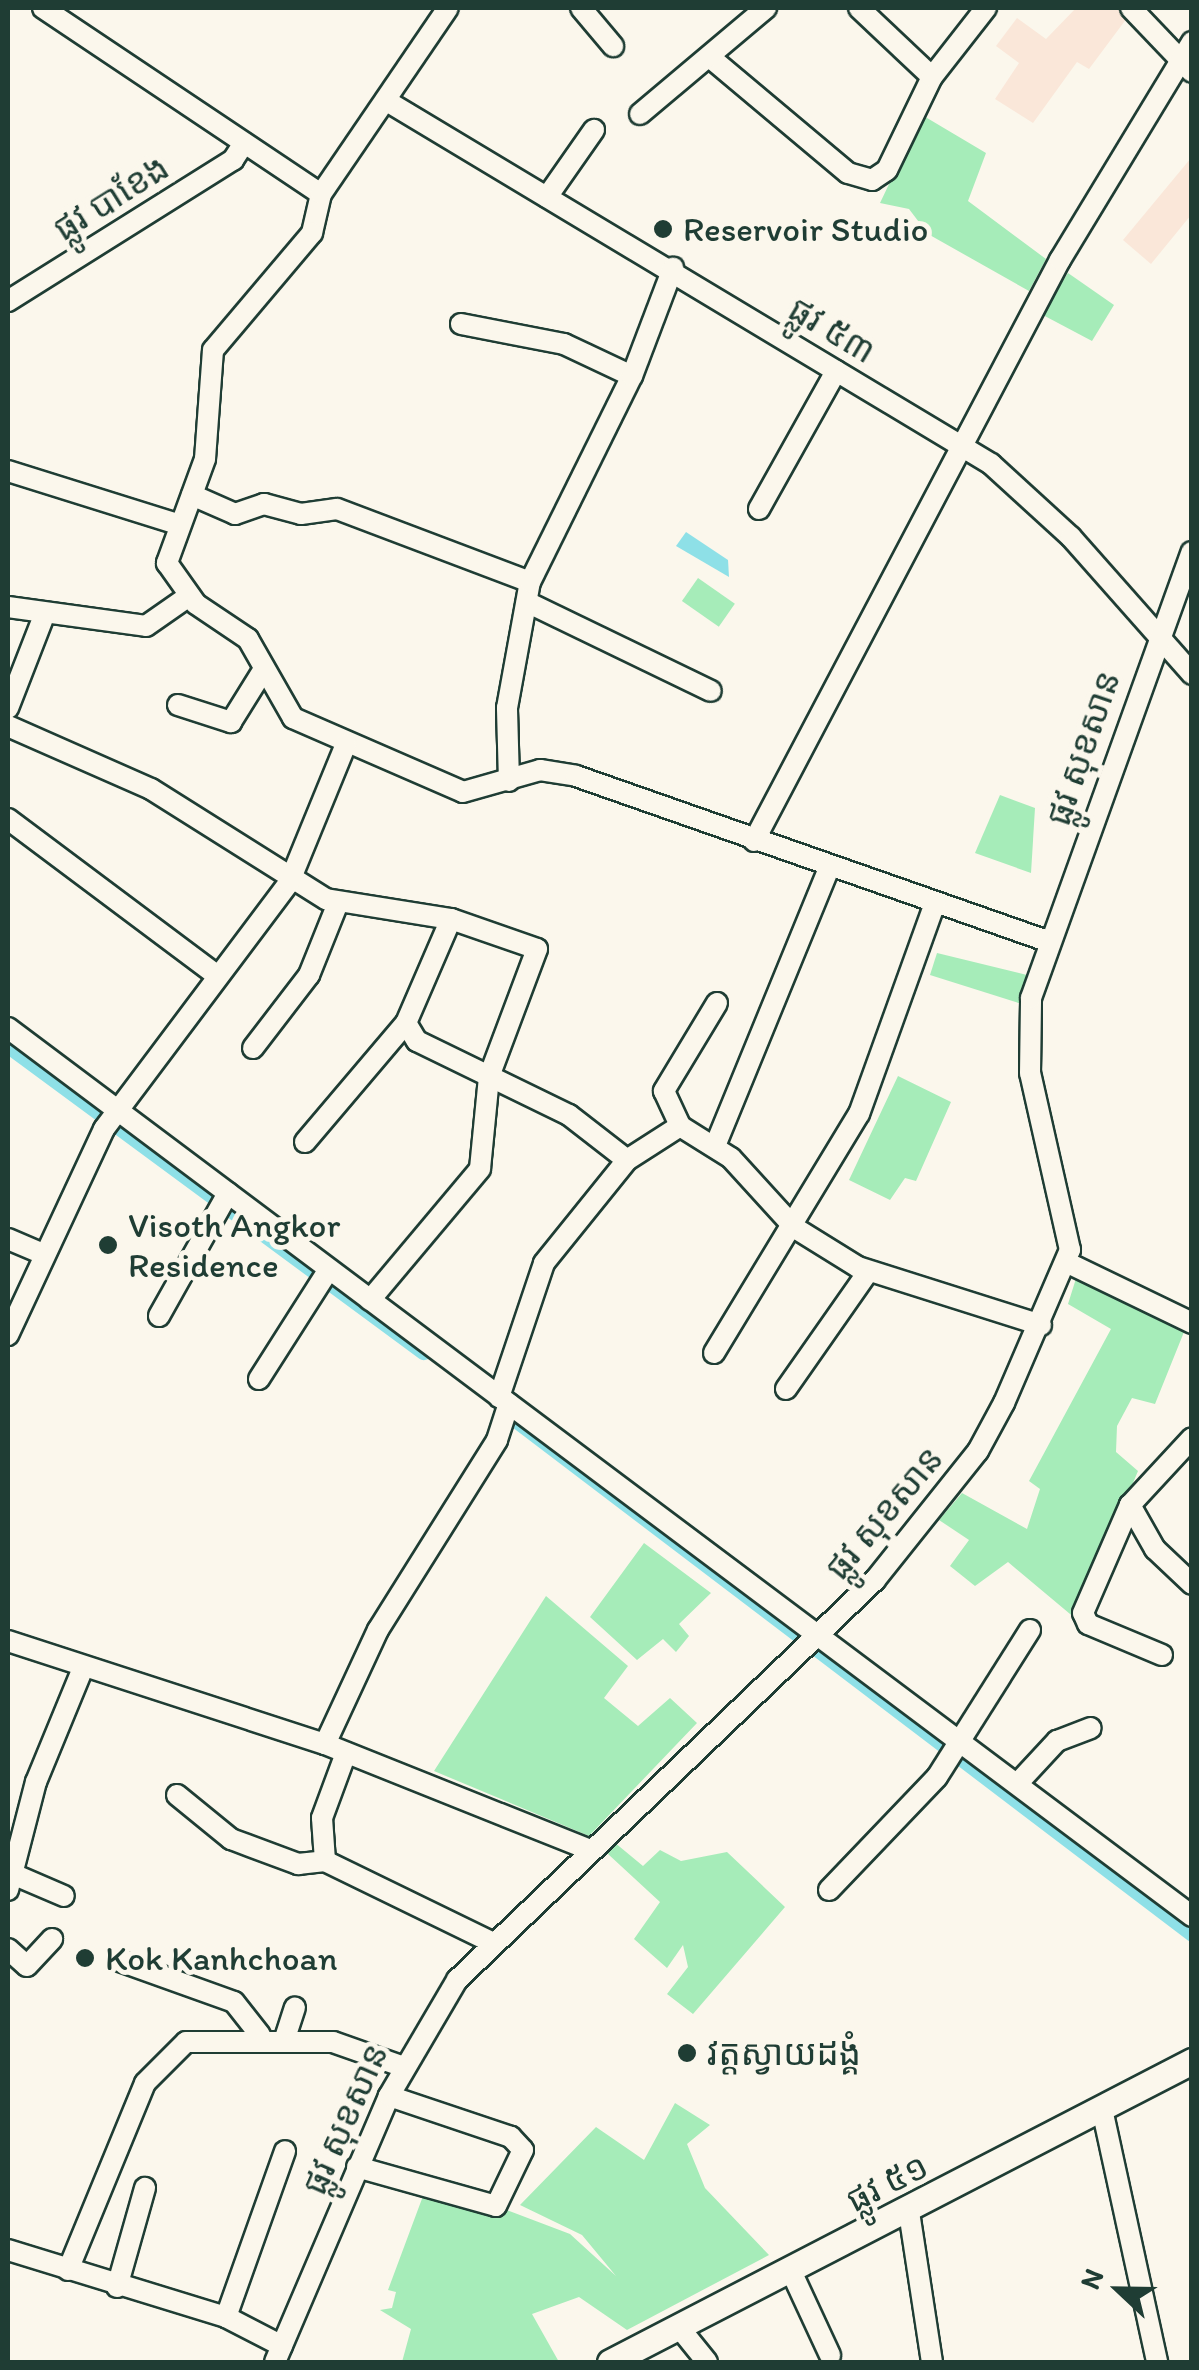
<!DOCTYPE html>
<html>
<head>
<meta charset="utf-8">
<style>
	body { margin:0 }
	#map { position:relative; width:1199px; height:2370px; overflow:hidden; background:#fbf7ec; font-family:Itim,"Noto Sans Khmer",sans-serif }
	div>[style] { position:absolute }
	.built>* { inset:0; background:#fae7d9 }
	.green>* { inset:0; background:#a6ecb9; transform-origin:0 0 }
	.water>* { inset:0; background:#8ee0e7 }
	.canal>* { height:15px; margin:-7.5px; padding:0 7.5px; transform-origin:7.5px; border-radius:7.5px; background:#8ee0e7 }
	.roads { filter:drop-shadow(2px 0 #1f3d34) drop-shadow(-2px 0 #1f3d34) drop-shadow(0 2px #1f3d34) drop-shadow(0 -2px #1f3d34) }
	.minor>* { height:20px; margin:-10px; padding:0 10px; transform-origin:10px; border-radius:10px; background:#fbf7ec }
	.major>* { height:25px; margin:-12.5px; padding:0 12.5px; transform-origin:12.5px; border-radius:12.5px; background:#fbf7ec }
	.dots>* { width:28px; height:28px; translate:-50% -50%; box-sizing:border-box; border:5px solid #fbf7ec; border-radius:50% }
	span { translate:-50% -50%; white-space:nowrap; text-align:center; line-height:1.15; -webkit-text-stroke:10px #fbf7ec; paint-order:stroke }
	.street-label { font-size:35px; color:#1f3d34 }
	.poi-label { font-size:35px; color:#1f3d34 }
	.left { translate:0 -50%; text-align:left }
	.frame { position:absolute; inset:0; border:10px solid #1f3d34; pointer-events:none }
	.north { position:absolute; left:1069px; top:2240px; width:100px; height:100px; -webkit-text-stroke:8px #fbf7ec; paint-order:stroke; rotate:292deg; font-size:28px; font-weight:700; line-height:40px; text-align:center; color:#1f3d34 }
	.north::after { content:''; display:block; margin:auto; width:35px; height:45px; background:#1f3d34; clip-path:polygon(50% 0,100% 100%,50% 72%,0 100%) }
</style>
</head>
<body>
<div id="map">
	<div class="built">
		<div style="clip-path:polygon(1076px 8px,1118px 8px,1127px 18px,1089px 69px,1077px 62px,1033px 123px,995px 99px,1019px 63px,996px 46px,1017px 18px,1046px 39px)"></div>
		<div style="clip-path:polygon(1191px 158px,1191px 215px,1151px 264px,1123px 240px)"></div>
	</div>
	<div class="green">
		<div style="clip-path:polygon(922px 115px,986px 153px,968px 201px,1046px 259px,1029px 291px,928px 234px,909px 209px,880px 203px)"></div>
		<div style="clip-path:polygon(1068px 273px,1114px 305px,1092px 341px,1041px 314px)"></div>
		<div style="left:698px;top:578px;width:45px;height:28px;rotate:35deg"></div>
		<div style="clip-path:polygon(1000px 795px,1035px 808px,1031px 873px,975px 853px)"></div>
		<div style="clip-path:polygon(937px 953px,1031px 976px,1025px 1005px,930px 975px)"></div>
		<div style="clip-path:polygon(898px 1076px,951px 1102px,916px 1181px,905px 1178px,890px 1200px,849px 1180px)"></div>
		<div style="clip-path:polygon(1079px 1269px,1186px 1327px,1155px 1404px,1132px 1398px,1117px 1426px,1116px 1452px,1138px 1471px,1076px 1619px,1008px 1562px,975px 1586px,950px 1566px,969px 1540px,939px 1520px,962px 1493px,1027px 1529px,1040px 1489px,1029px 1481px,1111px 1329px,1068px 1304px)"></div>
		<div style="clip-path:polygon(644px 1543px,711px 1593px,679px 1624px,689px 1636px,676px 1652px,663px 1639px,637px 1660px,590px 1617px)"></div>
		<div style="clip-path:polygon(546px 1596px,628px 1666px,604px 1698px,638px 1726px,670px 1698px,697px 1723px,589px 1836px,434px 1771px)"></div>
		<div style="clip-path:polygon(614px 1842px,643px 1866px,660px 1850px,681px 1861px,727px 1852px,785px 1907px,693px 2014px,667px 1994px,688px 1967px,683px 1945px,667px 1968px,634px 1939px,660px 1902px,608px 1854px)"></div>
		<div style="clip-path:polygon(675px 2103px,710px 2125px,687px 2144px,705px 2188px,769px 2255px,627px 2330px,579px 2297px,532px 2314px,559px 2362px,402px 2362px,411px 2329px,380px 2310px,392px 2308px,396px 2292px,388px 2290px,423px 2196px,496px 2206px,570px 2234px,616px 2276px,582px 2235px,520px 2205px,596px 2127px,644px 2160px)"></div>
	</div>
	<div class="water">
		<div style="clip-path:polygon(686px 532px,728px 560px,729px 577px,676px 546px)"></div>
	</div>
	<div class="canal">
		<div style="left:8px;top:1046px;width:516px;rotate:36.4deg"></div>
		<div style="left:506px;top:1413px;width:861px;rotate:37.22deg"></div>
	</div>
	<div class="roads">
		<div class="minor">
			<div style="left:43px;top:8px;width:334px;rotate:33.8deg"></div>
			<div style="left:581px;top:8px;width:50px;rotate:49.9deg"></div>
			<div style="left:859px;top:8px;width:100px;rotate:43.4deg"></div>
			<div style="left:1131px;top:8px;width:88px;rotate:46.4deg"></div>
			<div style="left:712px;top:59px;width:177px;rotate:40deg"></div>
			<div style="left:848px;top:173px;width:25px;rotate:16deg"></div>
			<div style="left:872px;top:180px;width:18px;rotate:-34deg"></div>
			<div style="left:887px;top:170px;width:103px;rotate:-64.2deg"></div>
			<div style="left:932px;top:77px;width:88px;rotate:-52deg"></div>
			<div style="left:390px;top:103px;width:701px;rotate:30.99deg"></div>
			<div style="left:991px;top:464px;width:108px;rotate:42.4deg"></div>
			<div style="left:1071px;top:537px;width:183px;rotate:48.5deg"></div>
			<div style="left:640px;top:114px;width:165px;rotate:-40.1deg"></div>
			<div style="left:321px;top:194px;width:40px;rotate:103deg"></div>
			<div style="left:312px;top:233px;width:153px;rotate:130.2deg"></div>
			<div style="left:213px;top:350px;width:109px;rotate:94.2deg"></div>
			<div style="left:205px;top:459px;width:111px;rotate:110.1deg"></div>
			<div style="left:167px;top:563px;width:50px;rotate:54.7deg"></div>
			<div style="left:196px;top:604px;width:63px;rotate:33.9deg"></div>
			<div style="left:248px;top:639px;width:91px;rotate:60.3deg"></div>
			<div style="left:293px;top:718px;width:185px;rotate:23.5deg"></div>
			<div style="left:463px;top:792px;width:80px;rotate:-15.9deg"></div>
			<div style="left:540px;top:770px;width:36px;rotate:9deg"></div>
			<div style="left:576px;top:776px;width:502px;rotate:19.3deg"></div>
			<div style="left:321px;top:194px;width:225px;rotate:-55.7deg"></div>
			<div style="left:547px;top:197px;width:82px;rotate:-55deg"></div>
			<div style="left:8px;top:301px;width:266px;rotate:-32.1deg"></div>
			<div style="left:233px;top:160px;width:20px;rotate:-57deg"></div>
			<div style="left:461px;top:324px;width:105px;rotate:11deg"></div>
			<div style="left:564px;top:344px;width:75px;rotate:25.2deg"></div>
			<div style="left:8px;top:471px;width:180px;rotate:17.4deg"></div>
			<div style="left:192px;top:495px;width:47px;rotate:23.8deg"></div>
			<div style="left:235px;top:514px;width:31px;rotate:-19deg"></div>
			<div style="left:264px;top:504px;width:38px;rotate:15deg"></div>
			<div style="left:301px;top:514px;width:36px;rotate:-8deg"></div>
			<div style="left:337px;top:509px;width:206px;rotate:20.7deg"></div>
			<div style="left:759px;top:509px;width:158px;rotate:-60.8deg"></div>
			<div style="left:527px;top:602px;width:204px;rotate:25.8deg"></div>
			<div style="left:8px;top:607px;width:139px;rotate:7.8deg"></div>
			<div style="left:146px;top:626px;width:52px;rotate:-34.9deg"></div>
			<div style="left:178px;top:705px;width:56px;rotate:17.8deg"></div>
			<div style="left:231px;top:722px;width:62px;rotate:-58.1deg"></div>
			<div style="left:8px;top:708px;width:102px;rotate:-68.7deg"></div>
			<div style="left:8px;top:726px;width:156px;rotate:23.8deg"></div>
			<div style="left:151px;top:789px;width:207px;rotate:32.2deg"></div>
			<div style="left:326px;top:899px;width:127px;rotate:9.1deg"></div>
			<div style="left:451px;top:919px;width:91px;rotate:19.2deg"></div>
			<div style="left:537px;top:949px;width:137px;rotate:110.6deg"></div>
			<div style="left:489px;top:1077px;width:92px;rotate:95.6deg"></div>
			<div style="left:480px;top:1169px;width:171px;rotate:130deg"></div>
			<div style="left:509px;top:781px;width:73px;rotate:-91.6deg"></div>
			<div style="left:507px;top:708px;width:128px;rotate:-79.7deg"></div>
			<div style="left:530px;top:582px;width:230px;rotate:-63.7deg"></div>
			<div style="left:632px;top:376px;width:116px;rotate:-69.2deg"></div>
			<div style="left:8px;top:819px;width:259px;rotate:36.8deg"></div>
			<div style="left:754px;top:841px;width:657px;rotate:-62.23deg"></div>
			<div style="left:1060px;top:260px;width:255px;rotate:-58.8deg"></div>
			<div style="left:717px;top:1003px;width:103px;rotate:121.1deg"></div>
			<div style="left:664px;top:1091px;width:38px;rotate:65deg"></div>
			<div style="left:680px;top:1126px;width:60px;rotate:32.1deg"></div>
			<div style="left:731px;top:1158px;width:95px;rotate:47.6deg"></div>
			<div style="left:795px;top:1228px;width:74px;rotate:31.8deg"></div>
			<div style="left:858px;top:1267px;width:192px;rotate:17.6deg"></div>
			<div style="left:406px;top:1023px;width:21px;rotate:59deg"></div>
			<div style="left:417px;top:1041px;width:169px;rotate:26deg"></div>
			<div style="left:569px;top:1115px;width:73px;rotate:37.8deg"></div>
			<div style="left:627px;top:1160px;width:63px;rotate:-32.7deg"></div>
			<div style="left:8px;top:1028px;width:1480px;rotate:36.87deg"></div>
			<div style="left:253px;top:1048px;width:92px;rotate:-52.5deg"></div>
			<div style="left:309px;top:975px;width:78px;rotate:-68.1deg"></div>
			<div style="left:305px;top:1142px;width:156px;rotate:-49.7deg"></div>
			<div style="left:406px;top:1023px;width:113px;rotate:-66.6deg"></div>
			<div style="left:715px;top:1146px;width:300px;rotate:-67.7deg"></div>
			<div style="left:8px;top:1239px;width:38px;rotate:23deg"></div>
			<div style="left:1068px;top:1263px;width:138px;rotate:25.8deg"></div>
			<div style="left:159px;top:1316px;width:141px;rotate:-60.7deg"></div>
			<div style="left:8px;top:1335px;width:227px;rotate:-65deg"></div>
			<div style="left:104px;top:1129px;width:308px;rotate:-53.1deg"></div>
			<div style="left:289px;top:883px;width:150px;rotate:-67.7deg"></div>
			<div style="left:714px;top:1353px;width:280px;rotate:-58.8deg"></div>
			<div style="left:859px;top:1114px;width:224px;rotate:-70.2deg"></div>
			<div style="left:259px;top:1379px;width:130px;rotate:-57.5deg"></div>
			<div style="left:786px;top:1389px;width:143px;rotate:-55deg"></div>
			<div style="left:499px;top:1397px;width:141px;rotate:-71.4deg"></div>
			<div style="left:544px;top:1263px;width:132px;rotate:-51.1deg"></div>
			<div style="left:1130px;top:1505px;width:51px;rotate:60.4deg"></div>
			<div style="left:1155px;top:1549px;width:51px;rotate:43.4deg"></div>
			<div style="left:8px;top:1641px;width:333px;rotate:18deg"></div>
			<div style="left:325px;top:1744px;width:285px;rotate:21.8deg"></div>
			<div style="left:1162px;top:1655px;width:80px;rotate:-157.3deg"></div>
			<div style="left:1088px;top:1624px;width:12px;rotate:-114deg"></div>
			<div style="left:1083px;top:1613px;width:118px;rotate:-66.5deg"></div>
			<div style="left:1130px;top:1505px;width:91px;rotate:-47.2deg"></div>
			<div style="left:325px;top:1744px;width:126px;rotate:-65.1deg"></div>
			<div style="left:378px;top:1630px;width:224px;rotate:-57.9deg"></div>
			<div style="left:497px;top:1440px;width:38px;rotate:-72deg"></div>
			<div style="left:346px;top:1753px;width:69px;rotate:110.3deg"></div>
			<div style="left:322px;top:1818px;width:43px;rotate:86deg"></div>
			<div style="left:325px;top:1861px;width:185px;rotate:26deg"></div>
			<div style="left:1017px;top:1784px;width:59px;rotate:-47.1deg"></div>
			<div style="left:1057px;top:1741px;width:36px;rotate:-21deg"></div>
			<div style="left:177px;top:1795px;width:70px;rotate:39.2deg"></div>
			<div style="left:231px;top:1839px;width:72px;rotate:20.5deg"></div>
			<div style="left:298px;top:1864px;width:27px;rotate:-6deg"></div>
			<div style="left:15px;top:1875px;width:53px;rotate:23.2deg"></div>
			<div style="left:8px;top:1890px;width:112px;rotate:-75.5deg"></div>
			<div style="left:36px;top:1782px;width:123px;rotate:-67.6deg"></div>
			<div style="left:829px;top:1890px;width:156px;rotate:-46.3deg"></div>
			<div style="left:937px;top:1777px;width:174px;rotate:-57.7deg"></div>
			<div style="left:8px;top:1949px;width:25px;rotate:42deg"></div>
			<div style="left:27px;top:1966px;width:37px;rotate:-47deg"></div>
			<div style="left:117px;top:1960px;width:124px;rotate:19.7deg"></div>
			<div style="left:234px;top:2002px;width:42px;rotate:51.8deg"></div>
			<div style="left:285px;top:2038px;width:32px;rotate:-72deg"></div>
			<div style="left:1102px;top:2109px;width:259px;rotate:77.7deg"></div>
			<div style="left:357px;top:2167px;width:144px;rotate:15.7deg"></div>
			<div style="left:496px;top:2206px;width:62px;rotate:-64.3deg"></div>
			<div style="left:523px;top:2150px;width:18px;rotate:-133deg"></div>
			<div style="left:511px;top:2137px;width:129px;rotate:-161.4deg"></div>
			<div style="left:909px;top:2212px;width:152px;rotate:81.3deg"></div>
			<div style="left:8px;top:2250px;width:228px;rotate:17.1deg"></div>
			<div style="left:226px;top:2317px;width:63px;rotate:27.4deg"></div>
			<div style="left:68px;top:2270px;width:202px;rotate:-67.6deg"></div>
			<div style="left:145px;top:2083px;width:58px;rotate:-45deg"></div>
			<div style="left:186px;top:2042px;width:147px"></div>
			<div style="left:333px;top:2042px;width:75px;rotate:19.4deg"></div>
			<div style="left:791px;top:2271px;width:93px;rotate:65.1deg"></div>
			<div style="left:117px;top:2287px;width:103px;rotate:-74.2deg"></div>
			<div style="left:226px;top:2317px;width:176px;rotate:-70.4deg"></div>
			<div style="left:678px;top:2326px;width:46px;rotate:51.1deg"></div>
			<div style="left:275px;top:2362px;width:289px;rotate:-66.8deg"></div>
			<div style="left:389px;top:2096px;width:134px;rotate:-59.6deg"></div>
			<div style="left:457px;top:1980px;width:579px;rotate:-43.74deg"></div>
			<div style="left:875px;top:1580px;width:165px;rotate:-51.4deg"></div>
			<div style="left:978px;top:1451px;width:55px;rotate:-61.6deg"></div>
			<div style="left:1004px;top:1403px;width:167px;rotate:-66.7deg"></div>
			<div style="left:1070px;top:1250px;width:181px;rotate:-102.7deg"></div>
			<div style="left:1030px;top:1073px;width:75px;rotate:-89.2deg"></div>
			<div style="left:1031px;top:998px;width:474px;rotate:-70.2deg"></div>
		</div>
		<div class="major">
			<div style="left:610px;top:2362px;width:655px;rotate:-27.35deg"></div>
		</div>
	</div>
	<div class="dots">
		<div style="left:663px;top:229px;background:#1f3d34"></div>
		<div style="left:108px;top:1245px;background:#1f3d34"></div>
		<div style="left:85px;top:1958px;background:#1f3d34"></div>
		<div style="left:687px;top:2053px;background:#1f3d34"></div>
	</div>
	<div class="street-label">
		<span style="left:111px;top:198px;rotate:-32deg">ផ្លូវ បាខែង</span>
		<span style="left:832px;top:330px;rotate:31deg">ផ្លូវ ៥៣</span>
		<span style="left:1083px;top:748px;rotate:-71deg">ផ្លូវ សុខសាន</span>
		<span style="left:884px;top:1513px;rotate:-50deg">ផ្លូវ សុខសាន</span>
		<span style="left:345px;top:2119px;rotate:-66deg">ផ្លូវ សុខសាន</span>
		<span style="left:887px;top:2183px;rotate:-27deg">ផ្លូវ ៥១</span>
	</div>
	<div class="poi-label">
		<span class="left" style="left:683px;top:229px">Reservoir Studio</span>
		<span class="left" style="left:128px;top:1245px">Visoth Angkor<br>Residence</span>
		<span class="left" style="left:105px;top:1958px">Kok Kanhchoan</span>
		<span class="left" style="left:707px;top:2053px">វត្តស្វាយដង្គំ</span>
	</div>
	<div class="frame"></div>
	<div class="north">N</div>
</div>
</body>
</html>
